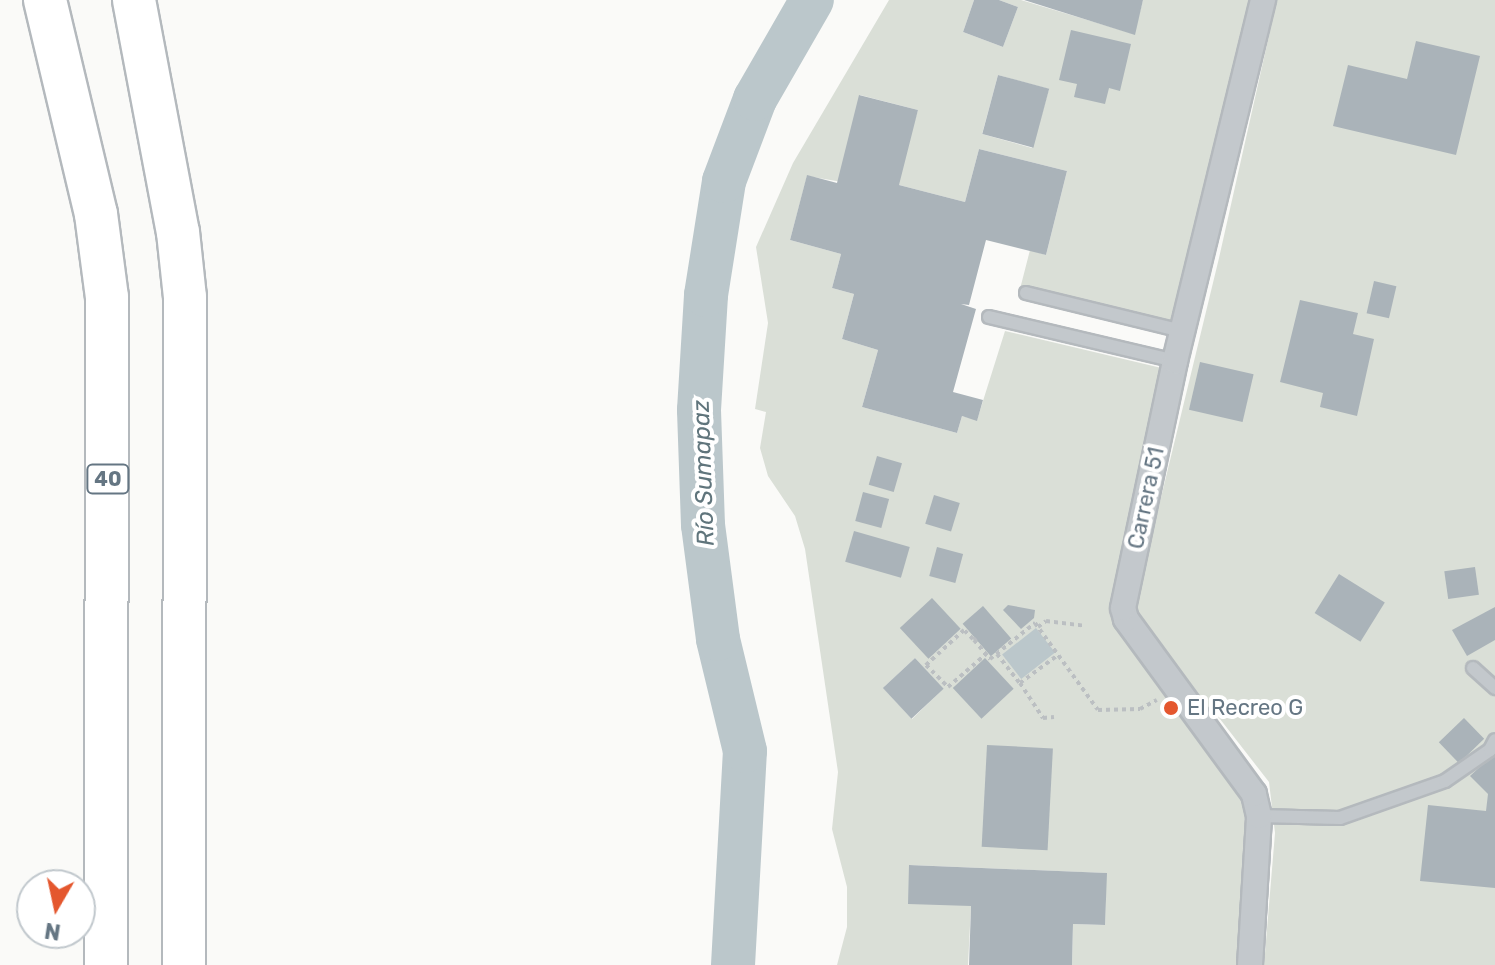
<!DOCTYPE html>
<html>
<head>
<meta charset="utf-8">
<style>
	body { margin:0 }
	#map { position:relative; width:1495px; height:965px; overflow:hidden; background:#fafaf8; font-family:Rubik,sans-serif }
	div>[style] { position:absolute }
	.green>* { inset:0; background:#dadfd7 }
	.water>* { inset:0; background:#bbc7cb; transform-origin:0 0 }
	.river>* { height:44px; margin:-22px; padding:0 22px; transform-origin:22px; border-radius:22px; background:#bbc7cb }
	.building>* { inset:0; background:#aab3b9; transform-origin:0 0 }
	.path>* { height:4px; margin-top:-2px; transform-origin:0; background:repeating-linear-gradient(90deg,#bbbfc2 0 4px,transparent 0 8px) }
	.roads { filter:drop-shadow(2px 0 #b4b9bd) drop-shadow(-2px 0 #b4b9bd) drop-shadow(0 2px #b4b9bd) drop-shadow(0 -2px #b4b9bd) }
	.lane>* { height:12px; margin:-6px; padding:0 6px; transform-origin:6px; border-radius:6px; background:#c3c8cc }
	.street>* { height:24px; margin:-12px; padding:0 12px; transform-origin:12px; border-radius:12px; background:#c3c8cc }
	.highway>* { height:42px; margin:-21px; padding:0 21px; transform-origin:21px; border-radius:21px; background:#fff }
	.dots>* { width:22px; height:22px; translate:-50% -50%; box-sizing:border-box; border:4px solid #fff; border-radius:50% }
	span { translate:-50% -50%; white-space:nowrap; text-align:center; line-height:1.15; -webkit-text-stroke:8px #fff; paint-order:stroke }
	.shield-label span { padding:2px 6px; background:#fff; border:2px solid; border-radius:6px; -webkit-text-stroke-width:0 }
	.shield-label { font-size:20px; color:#657683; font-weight:700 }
	.street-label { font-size:22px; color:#657683 }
	.poi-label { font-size:22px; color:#657683 }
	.left { translate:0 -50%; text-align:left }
	.water-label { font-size:24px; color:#60757c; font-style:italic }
	.north { position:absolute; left:16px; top:869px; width:80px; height:80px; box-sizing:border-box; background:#fff; border:2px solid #c1c8cd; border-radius:50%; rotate:189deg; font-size:22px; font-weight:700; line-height:32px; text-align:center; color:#657683 }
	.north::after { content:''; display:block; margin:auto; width:28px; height:36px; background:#e4572e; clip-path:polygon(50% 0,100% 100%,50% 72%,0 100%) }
</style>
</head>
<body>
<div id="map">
	<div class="green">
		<div style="clip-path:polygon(evenodd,889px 0,974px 0,963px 32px,1003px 47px,1018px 7px,999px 0,1021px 0,1134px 34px,1143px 0,1262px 0,1178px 330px,1020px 289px,1030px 250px,1046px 255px,1067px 171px,979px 149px,965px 202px,899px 185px,900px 168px,918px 110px,860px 95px,842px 182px,807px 176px,790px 240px,841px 254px,832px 288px,854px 294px,842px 339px,878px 350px,862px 407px,957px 433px,962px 416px,977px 420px,1005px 331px,1170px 370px,1118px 607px,1250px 804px,1241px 965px,1072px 965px,1073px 924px,1105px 925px,1106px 873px,910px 865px,971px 906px,968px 965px,837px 965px,847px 927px,847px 887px,832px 829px,838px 772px,805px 549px,795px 516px,768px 476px,760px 448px,766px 412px,755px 409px,768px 323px,756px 247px,793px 163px,889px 0,998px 75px,1049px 89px,1032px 148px,982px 134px,998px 75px,889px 0,915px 658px,943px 689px,912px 719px,883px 688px,915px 658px)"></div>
		<div style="clip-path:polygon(1277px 0,1495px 0,1495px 965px,1264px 965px,1275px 833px,1269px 782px,1220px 719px,1136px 632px,1135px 605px,1219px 258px)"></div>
	</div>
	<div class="water">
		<div style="left:1036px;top:628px;width:31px;height:43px;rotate:52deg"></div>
	</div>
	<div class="river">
		<div style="left:733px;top:965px;width:214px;rotate:-86.8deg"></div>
		<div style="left:745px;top:751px;width:115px;rotate:-103.6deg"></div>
		<div style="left:718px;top:639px;width:115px;rotate:-97.5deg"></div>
		<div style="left:703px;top:525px;width:115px;rotate:-92deg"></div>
		<div style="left:699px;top:410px;width:115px;rotate:-86.5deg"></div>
		<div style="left:706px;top:295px;width:115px;rotate:-81deg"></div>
		<div style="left:724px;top:181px;width:88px;rotate:-69.3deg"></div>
		<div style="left:755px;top:99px;width:114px;rotate:-60.1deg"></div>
	</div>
	<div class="building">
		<div style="clip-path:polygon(974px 0,999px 0,1018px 7px,1003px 47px,963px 32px)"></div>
		<div style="clip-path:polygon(1024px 0,1143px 0,1135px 35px)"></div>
		<div style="clip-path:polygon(1071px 30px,1131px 44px,1120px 91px,1109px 88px,1105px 104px,1074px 97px,1077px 84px,1059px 80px)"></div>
		<div style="clip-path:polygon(1416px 41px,1480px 56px,1456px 155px,1333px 126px,1348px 65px,1407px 79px)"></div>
		<div style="left:998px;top:75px;width:53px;height:61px;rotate:15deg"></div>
		<div style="clip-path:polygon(859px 95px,918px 110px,899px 185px,965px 202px,979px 149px,1067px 171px,1046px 255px,986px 240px,969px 305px,961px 304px,976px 309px,953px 392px,983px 400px,977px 421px,962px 416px,957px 433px,862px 407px,878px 350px,842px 339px,854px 294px,832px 288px,841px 254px,790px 240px,807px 175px,837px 183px)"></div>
		<div style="left:1374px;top:281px;width:23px;height:33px;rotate:13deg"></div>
		<div style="clip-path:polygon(1300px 300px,1358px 313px,1353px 334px,1374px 339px,1357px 416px,1320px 407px,1323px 393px,1280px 382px)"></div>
		<div style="left:1200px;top:362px;width:55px;height:49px;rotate:13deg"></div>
		<div style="left:877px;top:456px;width:26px;height:30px;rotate:16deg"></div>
		<div style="left:863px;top:492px;width:27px;height:30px;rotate:15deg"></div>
		<div style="left:934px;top:495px;width:27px;height:30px;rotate:17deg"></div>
		<div style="left:854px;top:531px;width:58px;height:32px;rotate:16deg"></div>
		<div style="left:937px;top:547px;width:27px;height:30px;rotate:15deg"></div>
		<div style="left:1475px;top:567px;width:28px;height:31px;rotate:82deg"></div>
		<div style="left:1339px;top:574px;width:54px;height:46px;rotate:32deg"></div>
		<div style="left:932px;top:598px;width:42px;height:44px;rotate:47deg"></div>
		<div style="clip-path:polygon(1008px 605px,1035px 610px,1034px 618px,1021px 629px,1003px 610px)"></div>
		<div style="left:983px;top:606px;width:43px;height:27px;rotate:49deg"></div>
		<div style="clip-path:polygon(1495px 607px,1495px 640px,1467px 656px,1452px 630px)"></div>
		<div style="left:915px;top:658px;width:42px;height:44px;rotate:47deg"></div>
		<div style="left:985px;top:658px;width:42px;height:44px;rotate:47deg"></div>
		<div style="left:1174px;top:697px;width:13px;height:18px;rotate:51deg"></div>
		<div style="left:1464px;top:718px;width:29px;height:35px;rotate:46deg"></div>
		<div style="left:987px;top:745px;width:66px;height:102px;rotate:3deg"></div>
		<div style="clip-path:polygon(1495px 753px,1495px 888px,1420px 881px,1428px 805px,1486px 811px,1488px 794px,1470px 776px)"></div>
		<div style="clip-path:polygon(909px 865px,1107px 873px,1105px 925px,1073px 924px,1072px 965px,969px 965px,971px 906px,908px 904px)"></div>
	</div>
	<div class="path">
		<div style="left:1038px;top:627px;width:10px;rotate:-37deg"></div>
		<div style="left:1046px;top:621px;width:38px;rotate:7deg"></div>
		<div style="left:976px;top:638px;width:3px;rotate:135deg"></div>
		<div style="left:974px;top:640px;width:25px;rotate:50deg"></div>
		<div style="left:990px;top:659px;width:58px;rotate:-38.7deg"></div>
		<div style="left:1035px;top:623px;width:107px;rotate:54.1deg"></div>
		<div style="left:1098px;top:710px;width:42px;rotate:-1.4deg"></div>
		<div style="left:1140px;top:709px;width:19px;rotate:-28deg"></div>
		<div style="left:973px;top:639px;width:13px;rotate:-135deg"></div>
		<div style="left:964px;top:630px;width:52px;rotate:137.4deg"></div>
		<div style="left:926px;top:665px;width:31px;rotate:45deg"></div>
		<div style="left:948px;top:687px;width:50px;rotate:-41deg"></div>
		<div style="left:997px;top:654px;width:37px;rotate:52deg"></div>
		<div style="left:1020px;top:683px;width:47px;rotate:-36.4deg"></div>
		<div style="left:1020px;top:683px;width:42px;rotate:56.7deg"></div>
		<div style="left:1043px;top:718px;width:11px;rotate:-5deg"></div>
	</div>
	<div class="roads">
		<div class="lane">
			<div style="left:1026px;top:293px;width:161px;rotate:13.7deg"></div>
			<div style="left:989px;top:317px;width:191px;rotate:13.3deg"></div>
			<div style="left:1473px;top:668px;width:30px;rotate:42deg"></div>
			<div style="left:1259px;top:816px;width:81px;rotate:1.4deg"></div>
			<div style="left:1340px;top:818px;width:111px;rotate:-19.4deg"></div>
			<div style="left:1445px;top:781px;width:55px;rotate:-34.6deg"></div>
			<div style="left:1490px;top:750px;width:11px;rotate:-63deg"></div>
		</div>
		<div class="street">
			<div style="left:1250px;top:965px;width:149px;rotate:-86.5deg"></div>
			<div style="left:1259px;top:816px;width:23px;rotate:-103deg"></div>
			<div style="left:1254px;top:794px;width:217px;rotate:-126.2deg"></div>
			<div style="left:1126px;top:619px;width:11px;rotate:-105deg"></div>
			<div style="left:1123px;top:608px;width:252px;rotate:-78.1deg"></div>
			<div style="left:1175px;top:361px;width:372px;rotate:-76.3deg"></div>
		</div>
		<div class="highway">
			<div style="left:45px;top:0;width:220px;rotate:76.6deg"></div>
			<div style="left:96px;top:214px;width:84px;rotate:82.5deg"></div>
			<div style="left:107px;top:297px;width:668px;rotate:90.09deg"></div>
			<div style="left:134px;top:0;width:236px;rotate:79.3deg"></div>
			<div style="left:178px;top:232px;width:65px;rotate:83.9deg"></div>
			<div style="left:185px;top:297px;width:668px;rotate:90.09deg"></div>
		</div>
	</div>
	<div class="dots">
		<div style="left:1171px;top:708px;background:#e4572e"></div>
	</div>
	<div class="shield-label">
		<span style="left:108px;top:479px">40</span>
	</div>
	<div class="street-label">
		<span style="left:1146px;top:498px;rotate:-78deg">Carrera 51</span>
	</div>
	<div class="poi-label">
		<span class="left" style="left:1187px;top:708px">El Recreo G</span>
	</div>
	<div class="water-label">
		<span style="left:704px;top:473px;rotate:-92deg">Río Sumapaz</span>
	</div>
	<div class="north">N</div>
</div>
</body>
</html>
